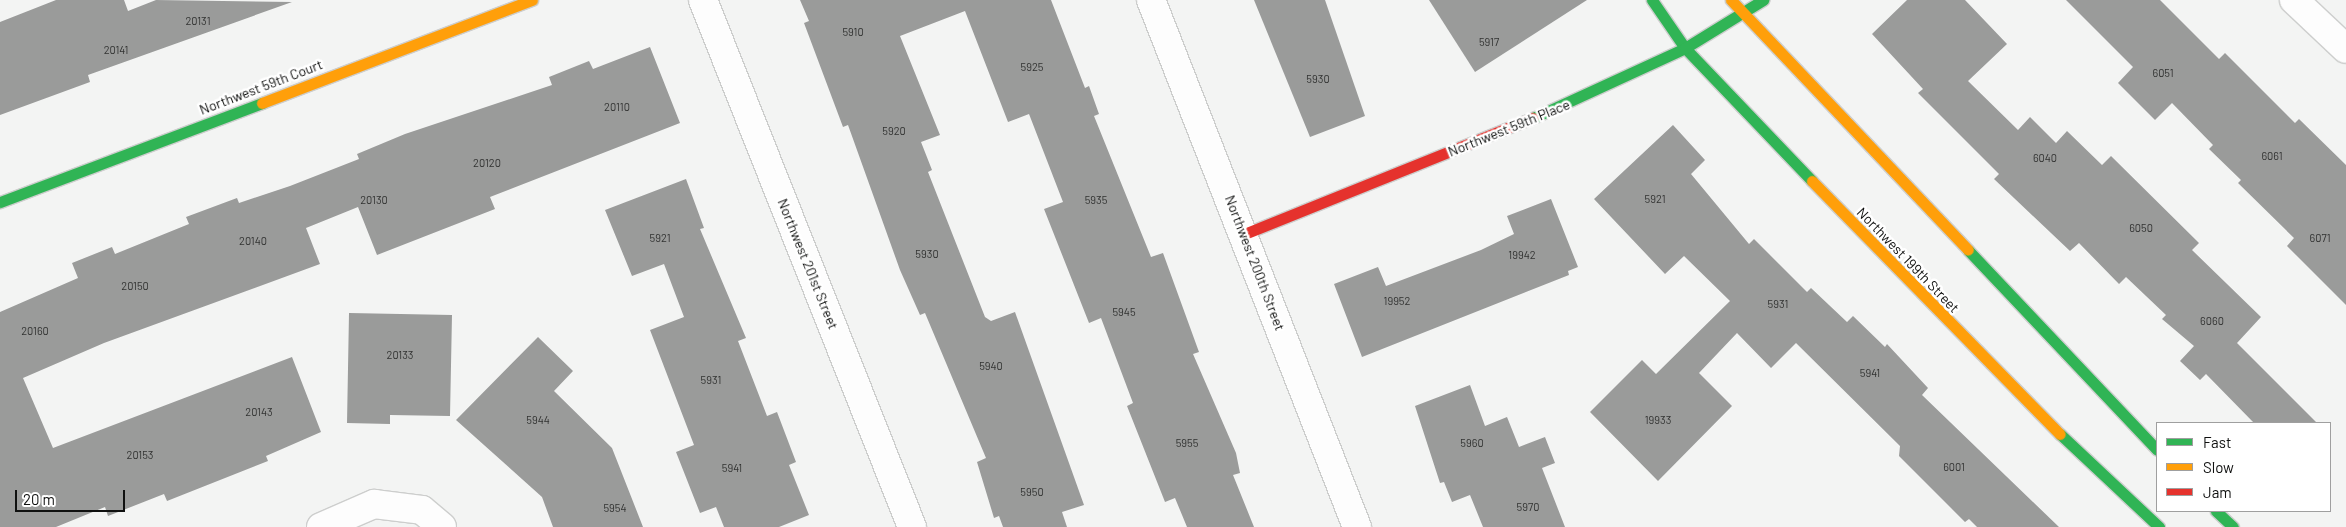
<!DOCTYPE html>
<html>
<head>
<meta charset="utf-8">
<style>
	body { margin:0 }
	#map { position:relative; width:2346px; height:527px; overflow:hidden; background:#f3f4f3; font-family:Barlow,sans-serif }
	div>[style] { position:absolute }
	.building>* { inset:0; background:#9a9b9a }
	.roads { filter:drop-shadow(1px 0 #cdcecd) drop-shadow(-1px 0 #cdcecd) drop-shadow(0 1px #cdcecd) drop-shadow(0 -1px #cdcecd) }
	.street>* { height:28px; margin:-14px; padding:0 14px; transform-origin:14px; border-radius:14px; background:#fdfdfd }
	.fast>* { height:11px; margin:-5.5px; padding:0 5.5px; transform-origin:5.5px; border-radius:5.5px; background:#30b455 }
	.slow>* { height:11px; margin:-5.5px; padding:0 5.5px; transform-origin:5.5px; border-radius:5.5px; background:#ff9f0a }
	.jam>* { height:11px; margin:-5.5px; padding:0 5.5px; transform-origin:5.5px; border-radius:5.5px; background:#e5322d }
	span { translate:-50% -50%; white-space:nowrap; text-align:center; line-height:1.15; -webkit-text-stroke:5px #fff; paint-order:stroke }
	.number-label { font-size:11px; color:#323332 }
	.number-label span { -webkit-text-stroke-width:0 }
	.street-label { font-size:14px; color:#0f100f }
	.legend { position:absolute; left:2156px; top:422px; width:175px; height:90px; box-sizing:border-box; background:#fff; border:1px solid #9f9f9f; margin:0; padding:6px 9px; list-style:none; font-size:15px; color:#0f100f }
	.legend li { display:flex; align-items:center; gap:10px; height:25px }
	.legend b { width:25px; border:1px solid #9f9f9f }
	.scale { position:absolute; left:15px; top:490px; width:110px; height:22px; box-sizing:border-box; border:2px solid #0f100f; border-top:0; padding-left:6px; font-size:15px; line-height:18px; white-space:nowrap; color:#0f100f; -webkit-text-stroke:4px #fff; paint-order:stroke }
</style>
</head>
<body>
<div id="map">
	<div class="building">
		<div style="clip-path:polygon(56px 0,124px 0,128px 11px,156px 0,292px 2px,88px 75px,90px 82px,0 115px,0 22px)"></div>
		<div style="clip-path:polygon(800px 0,1051px 0,1085px 88px,1089px 86px,1099px 114px,1094px 116px,1151px 257px,1163px 253px,1199px 352px,1193px 354px,1236px 453px,1240px 473px,1233px 475px,1254px 527px,1187px 527px,1175px 498px,1165px 502px,1127px 406px,1133px 403px,1101px 318px,1089px 323px,1044px 209px,1063px 202px,1029px 114px,1008px 122px,965px 11px,900px 36px,940px 135px,921px 142px,932px 170px,928px 172px,985px 317px,991px 321px,1015px 312px,1084px 505px,1062px 512px,1067px 527px,1003px 527px,999px 516px,994px 518px,977px 462px,986px 458px,925px 313px,920px 315px,900px 270px,848px 125px,843px 127px,804px 23px,809px 21px)"></div>
		<div style="clip-path:polygon(1254px 0,1325px 0,1365px 116px,1310px 137px)"></div>
		<div style="clip-path:polygon(1429px 0,1587px 0,1475px 72px)"></div>
		<div style="clip-path:polygon(1907px 0,1965px 0,2007px 44px,1968px 81px,2018px 130px,2030px 117px,2056px 143px,2067px 131px,2102px 165px,2111px 156px,2199px 243px,2192px 250px,2261px 317px,2237px 343px,2317px 423px,2254px 423px,2206px 374px,2200px 380px,2180px 361px,2194px 346px,2162px 319px,2166px 315px,2126px 277px,2119px 284px,2079px 243px,2070px 251px,1994px 179px,1999px 174px,1918px 93px,1923px 89px,1872px 34px)"></div>
		<div style="clip-path:polygon(2066px 0,2160px 0,2219px 59px,2225px 53px,2295px 123px,2299px 119px,2346px 165px,2346px 305px,2287px 246px,2294px 238px,2238px 183px,2241px 180px,2209px 149px,2213px 145px,2172px 103px,2155px 120px,2118px 83px,2133px 67px)"></div>
		<div style="clip-path:polygon(650px 47px,680px 123px,490px 197px,495px 209px,377px 255px,358px 207px,306px 228px,320px 264px,104px 343px,23px 378px,53px 448px,292px 357px,321px 432px,266px 456px,268px 461px,167px 501px,164px 494px,108px 516px,105px 507px,56px 527px,0 527px,0 312px,78px 278px,72px 263px,112px 247px,115px 254px,189px 224px,186px 217px,237px 198px,239px 203px,290px 186px,359px 159px,357px 154px,405px 134px,552px 85px,549px 77px,589px 61px,593px 69px)"></div>
		<div style="clip-path:polygon(1673px 125px,1705px 160px,1691px 174px,1749px 244px,1754px 239px,1807px 292px,1811px 288px,1847px 322px,1853px 316px,1885px 347px,1887px 344px,1928px 388px,1922px 395px,2059px 527px,1977px 527px,1969px 519px,1965px 522px,1899px 456px,1900px 446px,1796px 343px,1771px 368px,1737px 333px,1699px 373px,1732px 406px,1658px 481px,1590px 412px,1642px 360px,1656px 374px,1730px 301px,1684px 256px,1665px 274px,1594px 199px)"></div>
		<div style="clip-path:polygon(686px 179px,704px 228px,700px 229px,746px 338px,738px 341px,767px 416px,777px 412px,796px 462px,789px 465px,809px 515px,779px 527px,724px 527px,716px 507px,700px 513px,676px 452px,694px 445px,650px 330px,684px 317px,664px 264px,632px 276px,605px 210px)"></div>
		<div style="clip-path:polygon(1551px 199px,1578px 267px,1568px 271px,1569px 275px,1362px 357px,1334px 284px,1378px 267px,1386px 286px,1481px 250px,1514px 234px,1507px 216px)"></div>
		<div style="clip-path:polygon(349px 313px,452px 315px,450px 416px,390px 415px,390px 424px,347px 423px)"></div>
		<div style="clip-path:polygon(538px 337px,573px 371px,554px 391px,612px 448px,643px 527px,553px 527px,542px 497px,456px 420px)"></div>
		<div style="clip-path:polygon(1470px 385px,1485px 426px,1507px 417px,1519px 447px,1545px 437px,1555px 463px,1542px 468px,1565px 527px,1483px 527px,1470px 495px,1452px 502px,1444px 482px,1440px 483px,1415px 406px)"></div>
	</div>
	<div class="roads">
		<div class="street">
			<div style="left:703px;top:0;width:567px;rotate:68.37deg"></div>
			<div style="left:1151px;top:0;width:566px;rotate:68.65deg"></div>
			<div style="left:2294px;top:0;width:71px;rotate:43.3deg"></div>
			<div style="left:321px;top:527px;width:58px;rotate:-23.5deg"></div>
			<div style="left:374px;top:504px;width:48px;rotate:7.1deg"></div>
			<div style="left:422px;top:510px;width:26px;rotate:40deg"></div>
		</div>
		<div class="fast">
			<div style="left:1652px;top:0;width:58px;rotate:55.5deg"></div>
			<div style="left:1685px;top:48px;width:184px;rotate:46.3deg"></div>
			<div style="left:1533px;top:118px;width:167px;rotate:-24.7deg"></div>
			<div style="left:1685px;top:48px;width:92px;rotate:-31.6deg"></div>
			<div style="left:0;top:202px;width:280px;rotate:-20.7deg"></div>
			<div style="left:1968px;top:250px;width:275px;rotate:46.6deg"></div>
			<div style="left:2060px;top:434px;width:136px;rotate:43.2deg"></div>
			<div style="left:2216px;top:511px;width:23px;rotate:43deg"></div>
		</div>
		<div class="slow">
			<div style="left:1731px;top:0;width:344px;rotate:46.5deg"></div>
			<div style="left:262px;top:103px;width:289px;rotate:-20.9deg"></div>
			<div style="left:1812px;top:181px;width:354px;rotate:45.6deg"></div>
		</div>
		<div class="jam">
			<div style="left:1244px;top:234px;width:311px;rotate:-21.9deg"></div>
		</div>
	</div>
	<div class="number-label">
		<span style="left:198px;top:21px">20131</span>
		<span style="left:853px;top:32px">5910</span>
		<span style="left:1489px;top:42px">5917</span>
		<span style="left:116px;top:50px">20141</span>
		<span style="left:1032px;top:67px">5925</span>
		<span style="left:2163px;top:73px">6051</span>
		<span style="left:1318px;top:79px">5930</span>
		<span style="left:617px;top:107px">20110</span>
		<span style="left:894px;top:131px">5920</span>
		<span style="left:2272px;top:156px">6061</span>
		<span style="left:2045px;top:158px">6040</span>
		<span style="left:487px;top:163px">20120</span>
		<span style="left:1655px;top:199px">5921</span>
		<span style="left:374px;top:200px">20130</span>
		<span style="left:1096px;top:200px">5935</span>
		<span style="left:2141px;top:228px">6050</span>
		<span style="left:660px;top:238px">5921</span>
		<span style="left:2320px;top:238px">6071</span>
		<span style="left:253px;top:241px">20140</span>
		<span style="left:927px;top:254px">5930</span>
		<span style="left:1522px;top:255px">19942</span>
		<span style="left:135px;top:286px">20150</span>
		<span style="left:1397px;top:301px">19952</span>
		<span style="left:1778px;top:304px">5931</span>
		<span style="left:1124px;top:312px">5945</span>
		<span style="left:2212px;top:321px">6060</span>
		<span style="left:35px;top:331px">20160</span>
		<span style="left:400px;top:355px">20133</span>
		<span style="left:991px;top:366px">5940</span>
		<span style="left:1870px;top:373px">5941</span>
		<span style="left:711px;top:380px">5931</span>
		<span style="left:259px;top:412px">20143</span>
		<span style="left:538px;top:420px">5944</span>
		<span style="left:1658px;top:420px">19933</span>
		<span style="left:1187px;top:443px">5955</span>
		<span style="left:1472px;top:443px">5960</span>
		<span style="left:140px;top:455px">20153</span>
		<span style="left:1954px;top:467px">6001</span>
		<span style="left:732px;top:468px">5941</span>
		<span style="left:1032px;top:492px">5950</span>
		<span style="left:1528px;top:507px">5970</span>
		<span style="left:615px;top:508px">5954</span>
	</div>
	<div class="street-label">
		<span style="left:261px;top:87px;rotate:-21deg">Northwest 59th Court</span>
		<span style="left:1509px;top:128px;rotate:-22deg">Northwest 59th Place</span>
		<span style="left:1908px;top:260px;rotate:46deg">Northwest 199th Street</span>
		<span style="left:1255px;top:263px;rotate:69deg">Northwest 200th Street</span>
		<span style="left:808px;top:264px;rotate:68deg">Northwest 201st Street</span>
	</div>
	<ul class="legend">
	<li><b style="height:6px;background:#30b455"></b>Fast</li>
	<li><b style="height:6px;background:#ff9f0a"></b>Slow</li>
	<li><b style="height:6px;background:#e5322d"></b>Jam</li>
	</ul>
	<div class="scale">20 m</div>
</div>
</body>
</html>
